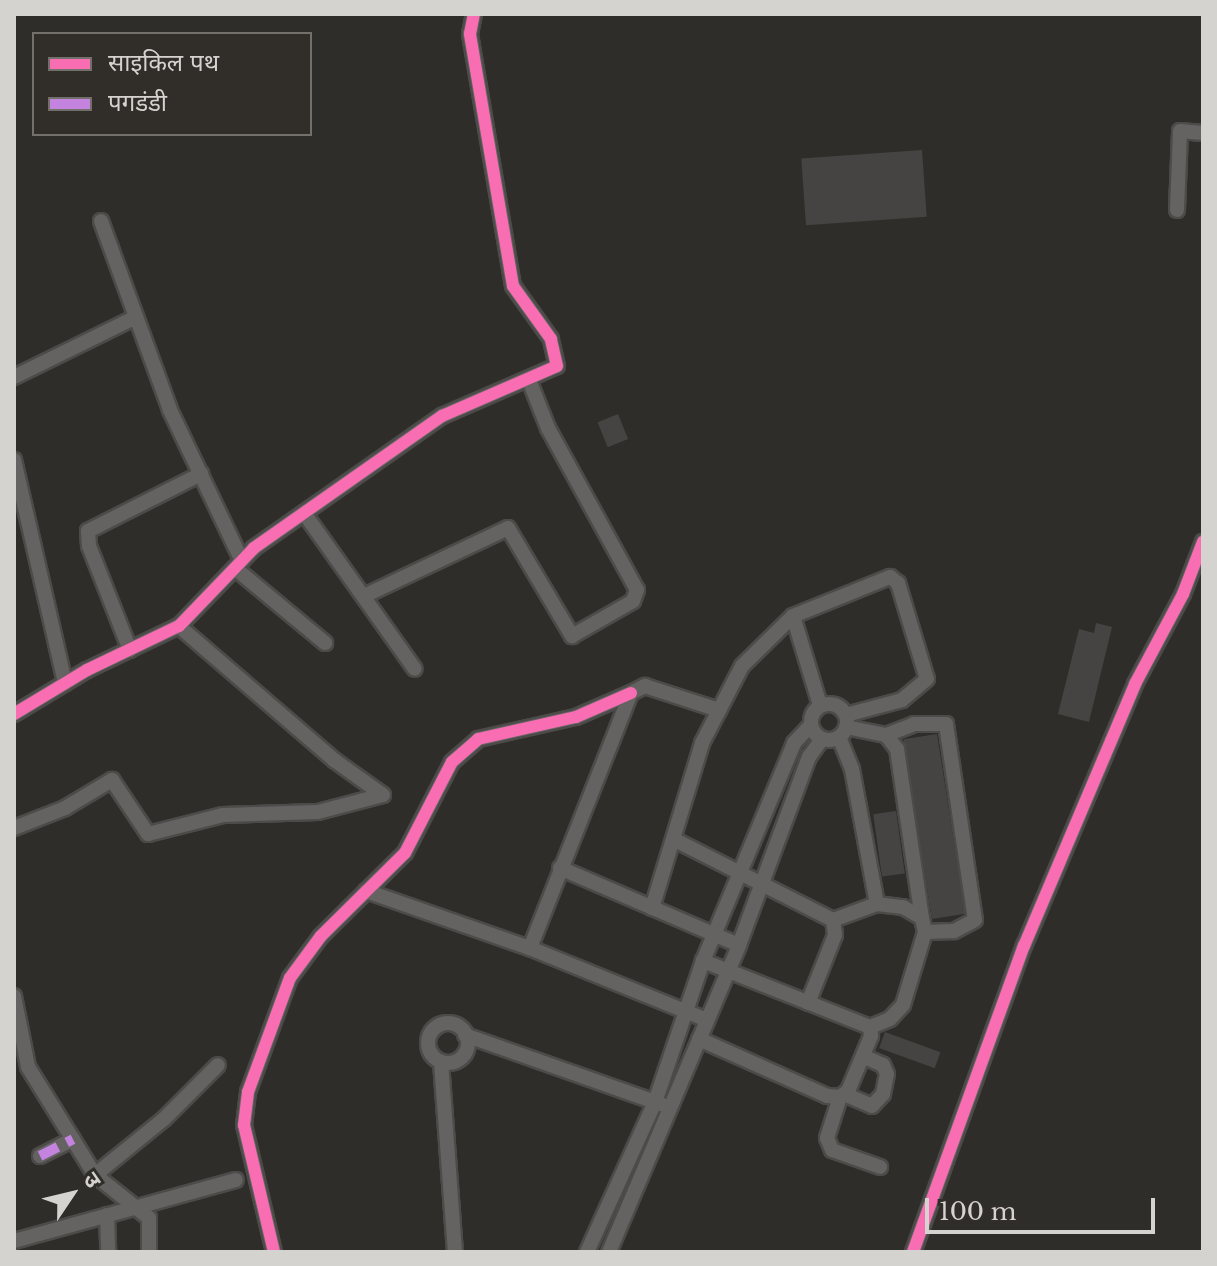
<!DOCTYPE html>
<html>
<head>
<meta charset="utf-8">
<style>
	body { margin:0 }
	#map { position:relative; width:1217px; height:1266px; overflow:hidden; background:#2f2d2a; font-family:"Libre Baskerville","Noto Sans Devanagari",serif }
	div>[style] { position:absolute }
	.building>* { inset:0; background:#464442; transform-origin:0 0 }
	.roads { filter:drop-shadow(2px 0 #4c4b49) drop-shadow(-2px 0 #4c4b49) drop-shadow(0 2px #4c4b49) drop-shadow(0 -2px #4c4b49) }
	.street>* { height:14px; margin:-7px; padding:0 7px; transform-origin:7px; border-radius:7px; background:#656361 }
	.street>.ring { margin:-7px; padding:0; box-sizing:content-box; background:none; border:14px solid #656361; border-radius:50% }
	.quiet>* { height:10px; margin-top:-5px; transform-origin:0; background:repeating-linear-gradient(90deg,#c483df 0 20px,transparent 0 30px) }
	.cycleway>* { height:12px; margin:-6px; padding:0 6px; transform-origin:6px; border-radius:6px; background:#f96db3 }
	span { translate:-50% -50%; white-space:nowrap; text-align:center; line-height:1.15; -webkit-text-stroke:6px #312d28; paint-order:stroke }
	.frame { position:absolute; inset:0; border:16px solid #d5d3d0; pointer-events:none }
	.legend { position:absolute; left:32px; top:32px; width:280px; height:104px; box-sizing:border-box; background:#312d28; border:2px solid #736f6b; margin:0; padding:10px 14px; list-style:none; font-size:24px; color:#d5d3d0 }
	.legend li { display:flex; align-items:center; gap:16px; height:40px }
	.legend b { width:40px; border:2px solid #736f6b }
	.north { position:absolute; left:32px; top:1154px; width:80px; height:80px; -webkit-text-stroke:6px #312d28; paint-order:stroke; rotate:55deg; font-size:22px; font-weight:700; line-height:32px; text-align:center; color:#d5d3d0 }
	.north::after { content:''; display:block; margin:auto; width:28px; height:36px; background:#d5d3d0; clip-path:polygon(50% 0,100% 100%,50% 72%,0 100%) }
	.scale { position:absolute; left:925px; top:1198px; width:230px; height:36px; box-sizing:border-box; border:4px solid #d5d3d0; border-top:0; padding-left:10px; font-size:24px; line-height:28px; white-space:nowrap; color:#d5d3d0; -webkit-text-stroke:6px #312d28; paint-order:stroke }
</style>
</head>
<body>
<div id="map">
	<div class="building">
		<div style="left:922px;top:150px;width:67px;height:121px;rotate:86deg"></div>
		<div style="left:618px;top:414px;width:27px;height:22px;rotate:68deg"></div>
		<div style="clip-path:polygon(1096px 623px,1112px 627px,1089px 722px,1058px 714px,1079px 629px,1094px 633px)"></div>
		<div style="left:937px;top:734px;width:182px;height:34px;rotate:81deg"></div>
		<div style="left:896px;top:811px;width:63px;height:23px;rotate:82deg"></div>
		<div style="left:885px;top:1032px;width:59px;height:17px;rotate:20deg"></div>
	</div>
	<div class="roads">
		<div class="street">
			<div style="left:1177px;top:210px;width:79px;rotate:-87.8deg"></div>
			<div style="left:1180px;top:131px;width:23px;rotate:5deg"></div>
			<div style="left:101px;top:221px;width:201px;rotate:69.9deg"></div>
			<div style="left:170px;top:410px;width:167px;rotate:64.5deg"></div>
			<div style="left:14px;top:377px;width:136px;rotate:-26.2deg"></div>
			<div style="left:14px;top:460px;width:229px;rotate:77.1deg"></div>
			<div style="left:304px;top:513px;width:191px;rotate:54.6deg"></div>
			<div style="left:236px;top:569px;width:116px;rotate:39.7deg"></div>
			<div style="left:364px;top:596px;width:159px;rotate:-25.3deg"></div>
			<div style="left:508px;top:528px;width:126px;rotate:59.3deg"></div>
			<div style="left:572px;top:636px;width:70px;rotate:-29.8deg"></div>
			<div style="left:633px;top:601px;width:12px;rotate:-70deg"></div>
			<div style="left:637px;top:590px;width:185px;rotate:-118.8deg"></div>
			<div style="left:548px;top:428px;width:52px;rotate:-111.6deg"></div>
			<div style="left:130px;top:650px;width:112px;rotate:-111.5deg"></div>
			<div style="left:89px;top:546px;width:15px;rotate:-94deg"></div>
			<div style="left:88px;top:531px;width:127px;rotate:-26.8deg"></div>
			<div class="ring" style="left:811px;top:704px;width:22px;height:22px"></div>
			<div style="left:820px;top:705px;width:93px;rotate:-106.9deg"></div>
			<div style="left:793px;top:616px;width:105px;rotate:-21.9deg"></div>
			<div style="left:890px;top:577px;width:10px;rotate:37deg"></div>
			<div style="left:898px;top:583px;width:100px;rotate:73.2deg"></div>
			<div style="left:927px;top:679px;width:33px;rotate:140deg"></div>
			<div style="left:902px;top:700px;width:58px;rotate:165deg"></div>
			<div style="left:14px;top:714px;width:85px;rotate:-31.1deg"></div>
			<div style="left:87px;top:670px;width:102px;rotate:-25.6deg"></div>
			<div style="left:179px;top:626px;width:108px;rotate:-46.1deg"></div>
			<div style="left:254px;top:548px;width:230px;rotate:-35.1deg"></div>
			<div style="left:442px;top:416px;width:125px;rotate:-23.5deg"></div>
			<div style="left:557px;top:366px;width:28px;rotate:-103deg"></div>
			<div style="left:551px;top:339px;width:65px;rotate:-125.6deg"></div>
			<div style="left:513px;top:286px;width:256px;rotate:-99.7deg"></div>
			<div style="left:470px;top:34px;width:20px;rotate:-79deg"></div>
			<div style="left:846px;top:727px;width:41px;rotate:11.3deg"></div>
			<div style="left:886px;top:735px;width:18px;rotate:52deg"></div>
			<div style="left:897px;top:749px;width:171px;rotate:81.6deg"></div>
			<div style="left:886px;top:735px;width:30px;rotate:-21deg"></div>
			<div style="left:914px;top:724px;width:32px"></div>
			<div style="left:946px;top:724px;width:198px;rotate:81.6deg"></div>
			<div style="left:975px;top:920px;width:24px;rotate:152deg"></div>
			<div style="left:954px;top:931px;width:29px;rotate:178deg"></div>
			<div style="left:839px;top:737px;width:35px;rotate:68deg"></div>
			<div style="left:852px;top:769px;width:137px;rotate:79.5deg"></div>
			<div style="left:14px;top:828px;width:55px;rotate:-21.4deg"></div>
			<div style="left:65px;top:808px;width:55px;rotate:-30.8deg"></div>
			<div style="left:112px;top:780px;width:65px;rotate:56.3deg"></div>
			<div style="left:148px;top:834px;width:77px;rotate:-14.2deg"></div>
			<div style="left:223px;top:815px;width:95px;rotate:-1.8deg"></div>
			<div style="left:318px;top:812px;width:67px;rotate:-14.7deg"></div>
			<div style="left:383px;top:795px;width:60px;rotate:-144.5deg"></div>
			<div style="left:334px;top:760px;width:205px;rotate:-139.2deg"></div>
			<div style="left:675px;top:840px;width:177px;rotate:26.9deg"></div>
			<div style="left:833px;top:920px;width:15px;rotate:82deg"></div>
			<div style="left:835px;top:935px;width:73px;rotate:111.7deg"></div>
			<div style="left:560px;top:868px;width:195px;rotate:23.3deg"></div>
			<div style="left:366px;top:891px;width:174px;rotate:19.2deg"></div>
			<div style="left:652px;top:908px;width:172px;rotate:-73.1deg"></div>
			<div style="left:702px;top:743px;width:87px;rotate:-62.5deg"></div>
			<div style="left:742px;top:666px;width:71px;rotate:-44.4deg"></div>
			<div style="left:833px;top:920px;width:47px;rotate:-20deg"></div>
			<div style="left:877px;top:904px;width:26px;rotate:7deg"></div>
			<div style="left:903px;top:907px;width:22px;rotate:30deg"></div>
			<div style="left:922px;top:918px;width:14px;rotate:78deg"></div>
			<div style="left:925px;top:932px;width:76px;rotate:106.8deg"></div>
			<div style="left:903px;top:1005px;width:19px;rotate:133deg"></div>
			<div style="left:890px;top:1019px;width:22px;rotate:158deg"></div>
			<div style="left:14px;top:996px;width:72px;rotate:78.8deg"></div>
			<div style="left:28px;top:1067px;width:127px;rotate:58.2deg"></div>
			<div style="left:95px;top:1175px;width:69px;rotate:38.5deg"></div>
			<div style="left:149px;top:1218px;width:34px;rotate:90deg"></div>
			<div style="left:707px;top:1020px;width:191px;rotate:-157.9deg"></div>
			<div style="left:530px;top:948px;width:274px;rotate:-68.4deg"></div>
			<div style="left:631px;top:693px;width:16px;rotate:-27deg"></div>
			<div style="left:645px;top:686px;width:78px;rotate:18deg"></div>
			<div class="ring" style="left:428px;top:1023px;width:26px;height:26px"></div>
			<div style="left:465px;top:1035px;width:208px;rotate:19.4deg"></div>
			<div style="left:699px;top:1039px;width:140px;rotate:24deg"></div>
			<div style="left:827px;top:1096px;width:13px;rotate:4deg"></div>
			<div style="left:840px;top:1097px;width:10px;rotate:-37deg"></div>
			<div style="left:848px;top:1091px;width:60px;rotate:-67.3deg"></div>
			<div style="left:871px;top:1036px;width:9px;rotate:-96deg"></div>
			<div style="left:870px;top:1027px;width:180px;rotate:-158.4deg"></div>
			<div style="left:441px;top:1062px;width:191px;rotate:85.8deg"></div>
			<div style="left:844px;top:1094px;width:30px;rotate:23deg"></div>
			<div style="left:872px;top:1106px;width:16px;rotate:-47deg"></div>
			<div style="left:883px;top:1094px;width:20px;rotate:-79deg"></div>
			<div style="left:887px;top:1074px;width:10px;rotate:-114deg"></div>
			<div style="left:883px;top:1065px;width:22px;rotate:-156deg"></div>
			<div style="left:840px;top:1097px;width:43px;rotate:107.6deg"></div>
			<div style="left:827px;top:1138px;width:13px;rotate:67deg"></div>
			<div style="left:832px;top:1150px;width:51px;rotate:19.5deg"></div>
			<div style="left:40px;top:1156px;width:37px;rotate:-27deg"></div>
			<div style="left:95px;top:1175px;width:89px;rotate:-39.1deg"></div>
			<div style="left:164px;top:1119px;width:76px;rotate:-45deg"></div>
			<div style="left:107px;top:1215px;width:37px;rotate:88deg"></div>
			<div style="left:14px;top:1241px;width:230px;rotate:-15.4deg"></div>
			<div style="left:274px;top:1252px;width:130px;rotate:-103.3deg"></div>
			<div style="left:244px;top:1125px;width:33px;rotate:-83deg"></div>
			<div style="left:248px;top:1092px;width:121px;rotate:-69.8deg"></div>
			<div style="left:290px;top:978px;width:52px;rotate:-53.6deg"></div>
			<div style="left:321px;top:936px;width:118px;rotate:-44.7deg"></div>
			<div style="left:405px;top:853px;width:102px;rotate:-62.7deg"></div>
			<div style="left:452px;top:762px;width:35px;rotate:-41deg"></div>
			<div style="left:478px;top:739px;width:100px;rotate:-12.7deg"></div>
			<div style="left:576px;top:717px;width:60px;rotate:-23.6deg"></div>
			<div style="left:587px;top:1252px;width:165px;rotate:-65.6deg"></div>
			<div style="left:655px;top:1102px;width:149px;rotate:-71.2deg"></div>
			<div style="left:703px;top:961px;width:236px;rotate:-67.3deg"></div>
			<div style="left:794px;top:743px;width:23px;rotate:-47deg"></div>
			<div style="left:609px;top:1252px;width:333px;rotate:-67deg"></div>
			<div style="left:739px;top:945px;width:201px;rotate:-69.6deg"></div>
			<div style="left:809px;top:757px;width:22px;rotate:-54deg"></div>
			<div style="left:913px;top:1252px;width:326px;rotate:-70.1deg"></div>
			<div style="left:1024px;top:946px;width:285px;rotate:-67deg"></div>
			<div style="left:1135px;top:684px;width:102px;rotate:-61.9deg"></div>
			<div style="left:1183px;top:594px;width:56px;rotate:-69deg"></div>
		</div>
	</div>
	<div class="quiet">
		<div style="left:40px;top:1156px;width:37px;rotate:-27deg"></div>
	</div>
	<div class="cycleway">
		<div style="left:14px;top:714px;width:85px;rotate:-31.1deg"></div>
		<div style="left:87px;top:670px;width:102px;rotate:-25.6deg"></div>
		<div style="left:179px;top:626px;width:108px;rotate:-46.1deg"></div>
		<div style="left:254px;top:548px;width:230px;rotate:-35.1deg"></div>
		<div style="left:442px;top:416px;width:125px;rotate:-23.5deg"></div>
		<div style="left:557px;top:366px;width:28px;rotate:-103deg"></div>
		<div style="left:551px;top:339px;width:65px;rotate:-125.6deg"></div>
		<div style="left:513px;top:286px;width:256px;rotate:-99.7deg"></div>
		<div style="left:470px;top:34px;width:20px;rotate:-79deg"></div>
		<div style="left:274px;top:1252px;width:130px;rotate:-103.3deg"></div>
		<div style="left:244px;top:1125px;width:33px;rotate:-83deg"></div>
		<div style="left:248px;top:1092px;width:121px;rotate:-69.8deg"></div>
		<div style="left:290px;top:978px;width:52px;rotate:-53.6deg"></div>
		<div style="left:321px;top:936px;width:118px;rotate:-44.7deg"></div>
		<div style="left:405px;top:853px;width:102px;rotate:-62.7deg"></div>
		<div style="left:452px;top:762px;width:35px;rotate:-41deg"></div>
		<div style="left:478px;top:739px;width:100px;rotate:-12.7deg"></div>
		<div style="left:576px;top:717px;width:60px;rotate:-23.6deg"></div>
		<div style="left:913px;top:1252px;width:326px;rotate:-70.1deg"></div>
		<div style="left:1024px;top:946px;width:285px;rotate:-67deg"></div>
		<div style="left:1135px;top:684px;width:102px;rotate:-61.9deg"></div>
		<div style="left:1183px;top:594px;width:56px;rotate:-69deg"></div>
	</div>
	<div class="frame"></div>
	<ul class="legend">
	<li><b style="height:10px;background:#f96db3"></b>साइकिल पथ</li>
	<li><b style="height:10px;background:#c483df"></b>पगडंडी</li>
	</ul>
	<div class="north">उ</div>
	<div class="scale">100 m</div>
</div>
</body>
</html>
